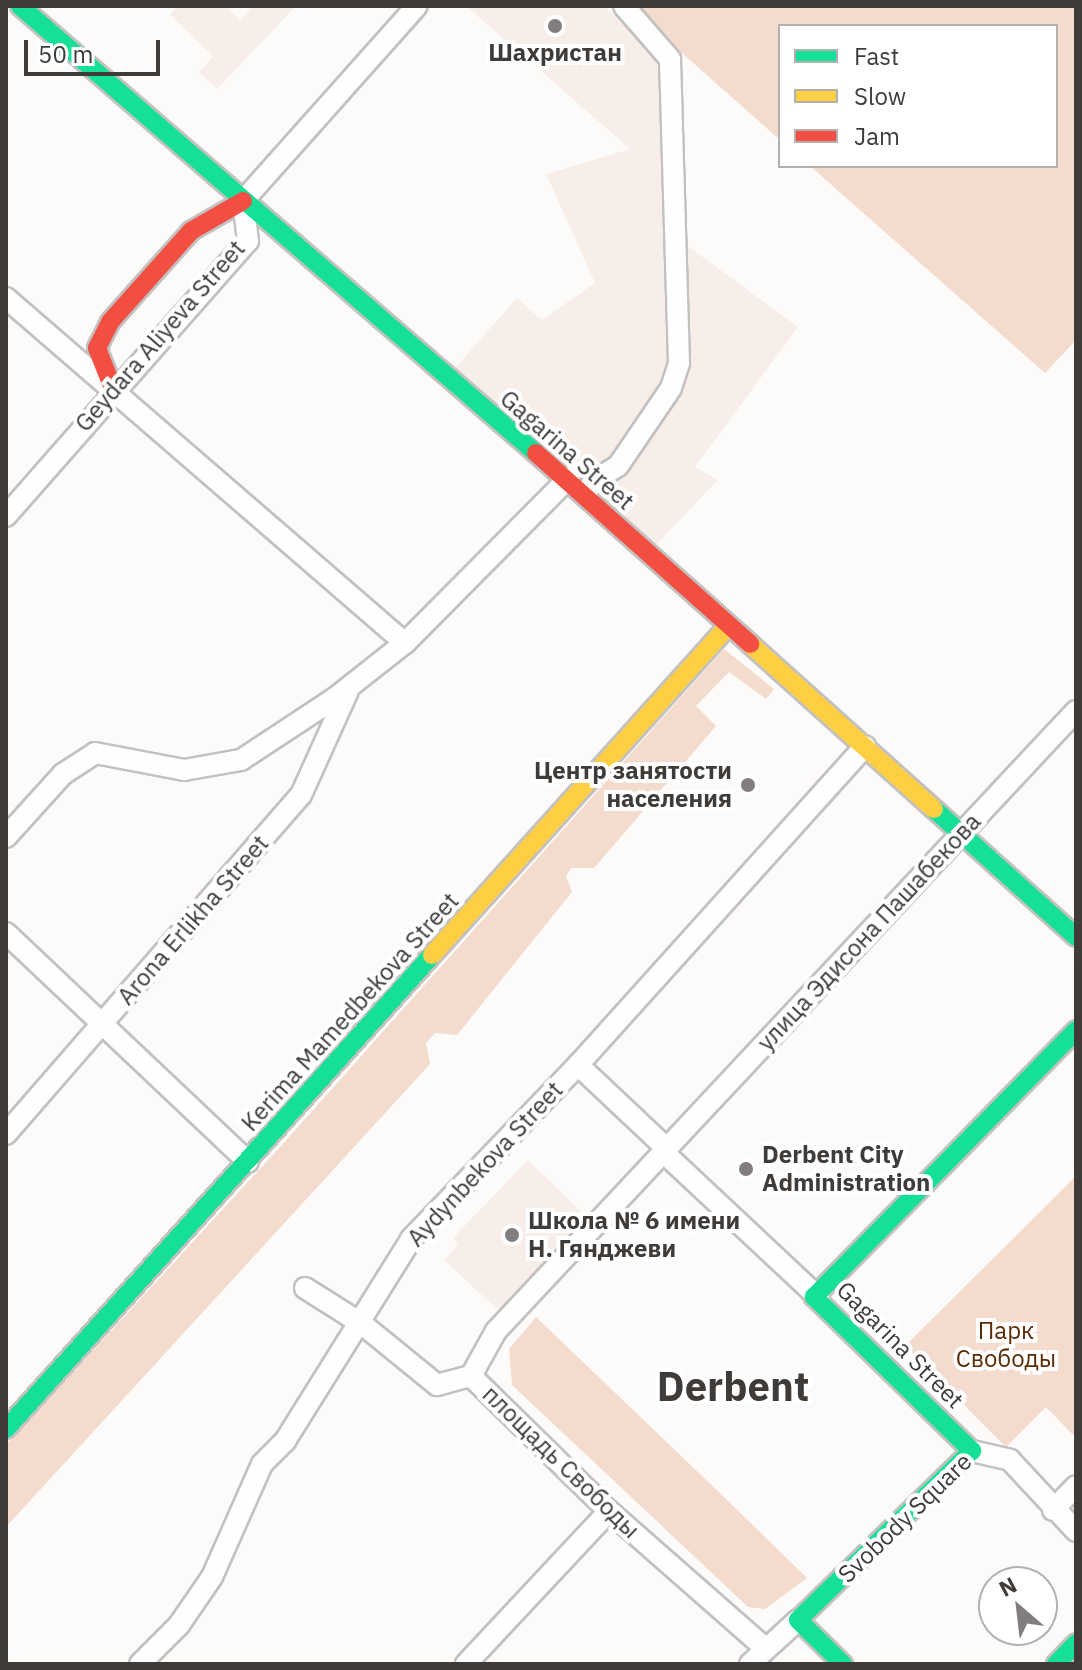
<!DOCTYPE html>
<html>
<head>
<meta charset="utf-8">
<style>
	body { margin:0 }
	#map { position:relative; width:1082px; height:1670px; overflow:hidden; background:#fdfbfa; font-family:"IBM Plex Sans",sans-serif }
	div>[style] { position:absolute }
	.built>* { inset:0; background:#f8eee9 }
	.green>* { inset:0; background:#f3dbcd }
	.roads { filter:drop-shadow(2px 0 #c3c1c0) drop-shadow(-2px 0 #c3c1c0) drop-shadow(0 2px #c3c1c0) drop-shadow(0 -2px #c3c1c0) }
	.street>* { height:20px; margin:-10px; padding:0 10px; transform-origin:10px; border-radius:10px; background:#fffefe }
	.fast>* { height:18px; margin:-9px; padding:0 9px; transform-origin:9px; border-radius:9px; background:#16e098 }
	.slow>* { height:18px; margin:-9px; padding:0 9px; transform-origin:9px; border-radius:9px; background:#ffcf43 }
	.jam>* { height:18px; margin:-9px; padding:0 9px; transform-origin:9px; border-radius:9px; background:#f24e42 }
	.dots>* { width:22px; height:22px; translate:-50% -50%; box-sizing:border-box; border:4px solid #fff; border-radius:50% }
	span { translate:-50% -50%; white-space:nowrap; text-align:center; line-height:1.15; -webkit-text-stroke:8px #fff; paint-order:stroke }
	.poi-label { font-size:24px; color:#3e3b39; font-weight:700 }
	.right { translate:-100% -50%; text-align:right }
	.left { translate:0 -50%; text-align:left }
	.street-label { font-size:24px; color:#3e3b39 }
	.park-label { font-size:24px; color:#5d2b06 }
	.town-label { font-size:40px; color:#3e3b39; font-weight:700 }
	.frame { position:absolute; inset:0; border:8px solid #3e3b39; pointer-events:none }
	.legend { position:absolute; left:778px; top:24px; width:280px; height:144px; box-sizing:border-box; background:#fff; border:2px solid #b2b1b0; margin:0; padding:10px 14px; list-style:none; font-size:24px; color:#3e3b39 }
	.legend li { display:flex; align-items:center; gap:16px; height:40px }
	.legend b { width:40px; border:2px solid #b2b1b0 }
	.north { position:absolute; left:978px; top:1566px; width:80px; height:80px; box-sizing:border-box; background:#fff; border:2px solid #b2b1b0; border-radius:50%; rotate:332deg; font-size:22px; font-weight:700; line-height:32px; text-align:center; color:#3e3b39 }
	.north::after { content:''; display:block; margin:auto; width:28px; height:36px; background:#817e7d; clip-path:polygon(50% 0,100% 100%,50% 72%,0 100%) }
	.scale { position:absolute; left:24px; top:40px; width:136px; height:36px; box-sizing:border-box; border:4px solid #3e3b39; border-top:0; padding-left:10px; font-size:24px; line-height:28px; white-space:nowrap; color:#3e3b39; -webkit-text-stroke:6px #fff; paint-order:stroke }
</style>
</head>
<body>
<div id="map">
	<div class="built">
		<div style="clip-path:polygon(178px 6px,225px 6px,240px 20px,253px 6px,296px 6px,217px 89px,199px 72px,213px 56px,170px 15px)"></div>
		<div style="clip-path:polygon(466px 6px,604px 6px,664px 65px,666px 230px,798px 327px,695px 467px,718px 480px,654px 547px,455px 368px,517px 298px,542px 320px,595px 283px,546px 174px,630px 149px)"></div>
		<div style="clip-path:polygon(528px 1160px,586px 1216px,498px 1310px,444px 1260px,458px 1245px,453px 1238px)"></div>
	</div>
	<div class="green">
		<div style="clip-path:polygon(629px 6px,1076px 6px,1076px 340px,1045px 373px,810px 166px,1056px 166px,1056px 26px,780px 26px,780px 140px)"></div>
		<div style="clip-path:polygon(724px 649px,774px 689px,766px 699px,729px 672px,696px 706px,716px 726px,594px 868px,571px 868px,566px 876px,572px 892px,457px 1035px,435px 1033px,426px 1043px,430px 1064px,6px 1527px,6px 1445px,282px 1145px)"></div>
		<div style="clip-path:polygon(1076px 1176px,1076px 1432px,1073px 1435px,1046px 1407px,1006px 1447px,905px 1346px)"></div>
		<div style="clip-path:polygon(536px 1317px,725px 1498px,807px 1578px,765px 1609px,748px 1607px,512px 1385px,509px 1349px)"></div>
	</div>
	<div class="roads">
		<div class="street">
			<div style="left:6px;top:298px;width:527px;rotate:40.85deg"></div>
			<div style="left:585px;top:495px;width:15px;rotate:-58deg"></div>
			<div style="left:593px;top:482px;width:30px;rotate:-33deg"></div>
			<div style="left:618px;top:466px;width:94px;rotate:-55.8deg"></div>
			<div style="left:671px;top:388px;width:26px;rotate:-72deg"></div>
			<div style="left:679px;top:363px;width:304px;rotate:-91.7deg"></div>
			<div style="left:670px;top:59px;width:70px;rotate:-131deg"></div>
			<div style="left:6px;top:516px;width:366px;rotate:-48.7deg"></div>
			<div style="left:248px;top:241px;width:40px;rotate:-97.1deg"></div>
			<div style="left:243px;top:201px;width:261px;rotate:-48.3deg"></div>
			<div style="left:6px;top:837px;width:85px;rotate:-47.9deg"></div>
			<div style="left:63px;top:774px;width:38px;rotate:-33deg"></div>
			<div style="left:95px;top:753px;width:91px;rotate:10.8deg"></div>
			<div style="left:184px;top:770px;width:58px;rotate:-10deg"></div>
			<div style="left:241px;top:760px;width:113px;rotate:-33.4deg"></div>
			<div style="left:335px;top:698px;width:89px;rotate:-38.2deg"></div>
			<div style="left:405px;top:643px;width:233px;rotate:-45.2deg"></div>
			<div style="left:6px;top:933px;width:333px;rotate:43.4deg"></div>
			<div style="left:578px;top:1065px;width:121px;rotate:43.3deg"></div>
			<div style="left:6px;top:1134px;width:449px;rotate:-49deg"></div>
			<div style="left:301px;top:795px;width:114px;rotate:-65.7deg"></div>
			<div style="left:662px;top:1151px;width:215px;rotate:43.1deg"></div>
			<div style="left:305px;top:1288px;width:67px;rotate:32.3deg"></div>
			<div style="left:362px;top:1324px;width:97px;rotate:39.1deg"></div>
			<div style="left:437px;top:1385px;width:35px;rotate:-15deg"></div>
			<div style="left:471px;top:1376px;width:51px;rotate:-60.9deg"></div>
			<div style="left:496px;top:1331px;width:849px;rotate:-46.91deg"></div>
			<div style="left:471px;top:1376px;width:193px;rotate:44.4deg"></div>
			<div style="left:609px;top:1511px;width:208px;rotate:41.3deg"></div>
			<div style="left:972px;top:1451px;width:39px;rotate:13deg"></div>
			<div style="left:1010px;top:1460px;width:97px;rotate:47.1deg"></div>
			<div style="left:1053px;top:1510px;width:33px;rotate:-46deg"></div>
			<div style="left:140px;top:1664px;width:55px;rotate:-45deg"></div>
			<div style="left:179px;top:1625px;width:58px;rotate:-55.5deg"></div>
			<div style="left:212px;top:1577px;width:124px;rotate:-66.1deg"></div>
			<div style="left:262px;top:1464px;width:33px;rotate:-45deg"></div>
			<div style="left:285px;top:1441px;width:238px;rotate:-58deg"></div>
			<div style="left:411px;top:1239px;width:241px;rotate:-46.2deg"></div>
			<div style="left:578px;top:1065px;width:429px;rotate:-48deg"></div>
			<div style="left:466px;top:1664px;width:209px;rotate:-46.9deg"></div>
			<div style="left:750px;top:1664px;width:65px;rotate:-42.5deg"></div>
		</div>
		<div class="fast">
			<div style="left:20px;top:6px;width:683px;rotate:40.9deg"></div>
			<div style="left:934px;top:809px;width:191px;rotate:42deg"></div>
			<div style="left:6px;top:1429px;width:637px;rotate:-48.05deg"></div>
			<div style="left:798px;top:1620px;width:243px;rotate:-44.2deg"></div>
			<div style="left:972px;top:1451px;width:221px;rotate:-135.7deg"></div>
			<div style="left:814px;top:1297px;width:374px;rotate:-45.5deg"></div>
			<div style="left:798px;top:1620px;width:63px;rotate:44.4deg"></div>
			<div style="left:1056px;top:1664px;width:29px;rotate:-46deg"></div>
		</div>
		<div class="slow">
			<div style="left:750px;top:644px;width:247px;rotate:41.9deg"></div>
			<div style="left:432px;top:955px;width:443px;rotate:-48deg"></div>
		</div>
		<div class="jam">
			<div style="left:114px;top:391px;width:46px;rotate:-111.6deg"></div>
			<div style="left:97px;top:348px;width:29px;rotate:-63deg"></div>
			<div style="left:110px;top:322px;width:122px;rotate:-48.3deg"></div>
			<div style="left:191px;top:231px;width:60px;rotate:-30deg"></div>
			<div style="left:536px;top:453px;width:287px;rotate:41.7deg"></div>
		</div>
	</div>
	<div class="dots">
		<div style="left:555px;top:26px;background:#817e7d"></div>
		<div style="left:748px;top:785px;background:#817e7d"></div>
		<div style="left:746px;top:1169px;background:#817e7d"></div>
		<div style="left:512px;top:1235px;background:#817e7d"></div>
	</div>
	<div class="poi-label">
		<span style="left:555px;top:53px">Шахристан</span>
		<span class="right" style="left:732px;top:785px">Центр занятости<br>населения</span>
		<span class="left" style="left:762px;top:1169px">Derbent City<br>Administration</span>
		<span class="left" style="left:528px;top:1235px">Школа № 6 имени<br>Н. Гянджеви</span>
	</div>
	<div class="street-label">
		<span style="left:160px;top:336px;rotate:-49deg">Geydara Aliyeva Street</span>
		<span style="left:567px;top:450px;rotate:41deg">Gagarina Street</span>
		<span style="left:193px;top:920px;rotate:-49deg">Arona Erlikha Street</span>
		<span style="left:869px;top:932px;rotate:-47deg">улица Эдисона Пашабекова</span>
		<span style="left:350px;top:1012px;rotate:-48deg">Kerima Mamedbekova Street</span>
		<span style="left:485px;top:1164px;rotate:-47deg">Aydynbekova Street</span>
		<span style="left:900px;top:1345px;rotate:45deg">Gagarina Street</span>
		<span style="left:561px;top:1462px;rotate:44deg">площадь Свободы</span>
		<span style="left:905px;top:1518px;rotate:-44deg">Svobody Square</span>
	</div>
	<div class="park-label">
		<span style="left:1006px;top:1345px">Парк<br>Свободы</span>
	</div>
	<div class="town-label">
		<span style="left:733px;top:1386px">Derbent</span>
	</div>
	<div class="frame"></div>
	<ul class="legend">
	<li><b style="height:10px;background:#16e098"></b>Fast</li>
	<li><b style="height:10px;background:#ffcf43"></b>Slow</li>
	<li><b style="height:10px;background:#f24e42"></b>Jam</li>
	</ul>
	<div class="north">N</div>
	<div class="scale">50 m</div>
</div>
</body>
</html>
